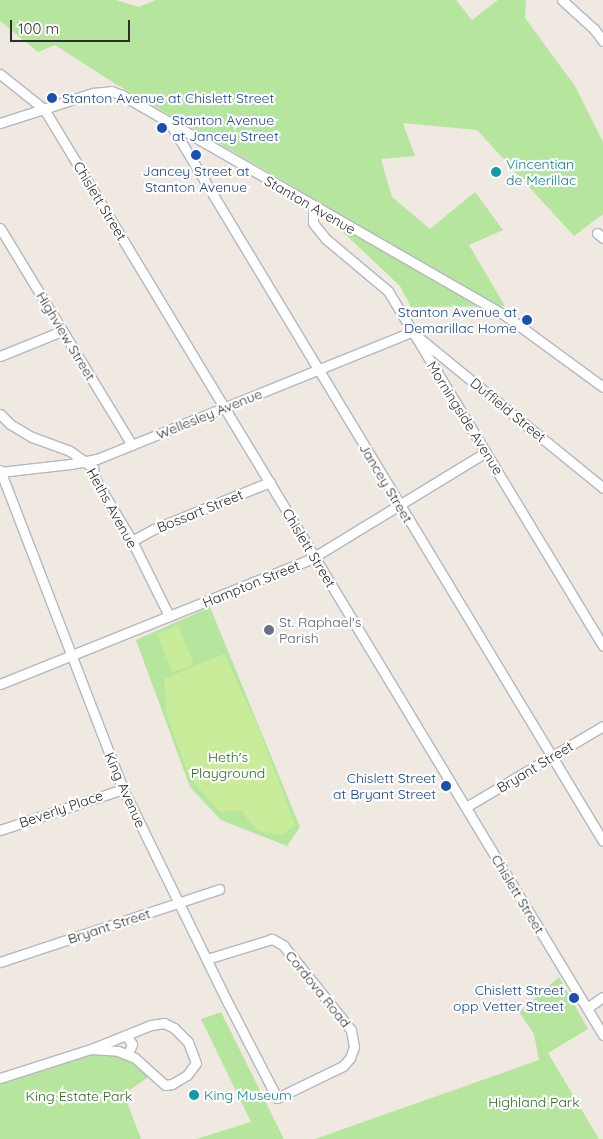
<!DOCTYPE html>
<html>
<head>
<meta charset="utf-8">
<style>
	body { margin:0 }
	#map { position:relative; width:603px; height:1139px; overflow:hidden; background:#efe9e1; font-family:Quicksand,sans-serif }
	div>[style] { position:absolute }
	.green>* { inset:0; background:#b6e59e }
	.pitch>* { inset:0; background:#c9ec9a; transform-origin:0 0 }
	.roads { filter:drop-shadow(1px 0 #b4b7c1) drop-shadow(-1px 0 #b4b7c1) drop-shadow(0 1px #b4b7c1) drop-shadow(0 -1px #b4b7c1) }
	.minor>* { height:9px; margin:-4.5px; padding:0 4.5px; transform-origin:4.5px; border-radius:4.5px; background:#fff }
	.dots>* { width:14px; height:14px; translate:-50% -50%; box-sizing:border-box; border:2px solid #fff; border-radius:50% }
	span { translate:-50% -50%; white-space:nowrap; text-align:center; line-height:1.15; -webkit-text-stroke:4.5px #fff; paint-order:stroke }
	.transit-label { font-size:14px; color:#164399 }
	.left { translate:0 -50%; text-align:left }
	.right { translate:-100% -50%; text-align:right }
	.culture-label { font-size:14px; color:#0d838f }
	.street-label { font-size:14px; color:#2e2e2e }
	.worship-label { font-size:14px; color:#5b616d }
	.park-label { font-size:14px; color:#2c6e1b }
	.scale { position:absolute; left:10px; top:20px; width:120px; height:22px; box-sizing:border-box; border:2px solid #2e2e2e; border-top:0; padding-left:6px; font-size:15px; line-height:18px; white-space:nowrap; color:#2e2e2e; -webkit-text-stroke:4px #fff; paint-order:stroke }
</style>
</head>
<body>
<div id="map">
	<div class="green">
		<div style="clip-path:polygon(0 0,116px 0,139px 7px,156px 0,456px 0,472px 20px,498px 0,526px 0,525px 18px,575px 86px,603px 142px,603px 214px,574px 236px,477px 130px,403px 123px,415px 156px,381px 159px,392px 197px,430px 229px,475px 192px,503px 230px,469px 245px,505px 306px,411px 307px,400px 286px,296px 188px,114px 83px,55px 45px,38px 52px,0 21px)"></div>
		<div style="clip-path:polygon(210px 607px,300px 827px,287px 846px,221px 820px,190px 787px,136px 640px)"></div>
		<div style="clip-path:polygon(559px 977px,588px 1029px,548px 1053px,599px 1139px,315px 1139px,539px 1060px,534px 1034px,519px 1012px)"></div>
		<div style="clip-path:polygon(221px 1012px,284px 1139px,196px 1139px,251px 1122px,201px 1019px)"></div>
		<div style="clip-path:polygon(118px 1051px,154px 1073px,124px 1094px,141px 1139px,0 1139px,0 1078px,71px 1054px)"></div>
	</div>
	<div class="pitch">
		<div style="left:178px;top:625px;width:42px;height:23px;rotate:68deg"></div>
		<div style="clip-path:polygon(224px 654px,257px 724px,295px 825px,282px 835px,260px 831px,249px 822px,243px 810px,221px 812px,208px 799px,188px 774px,167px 716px,164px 679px)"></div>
	</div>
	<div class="roads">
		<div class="minor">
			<div style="left:562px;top:0;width:43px;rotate:42.2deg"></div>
			<div style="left:594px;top:29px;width:15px;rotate:53deg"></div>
			<div style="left:0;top:74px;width:56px;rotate:38.5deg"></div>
			<div style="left:44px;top:109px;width:1082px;rotate:58.88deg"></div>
			<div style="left:0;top:123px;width:98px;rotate:-17.9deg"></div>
			<div style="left:93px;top:93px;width:18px;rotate:-6deg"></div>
			<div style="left:111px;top:91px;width:12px;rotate:20deg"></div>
			<div style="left:122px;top:95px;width:443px;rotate:29.9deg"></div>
			<div style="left:506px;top:316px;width:120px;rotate:36.2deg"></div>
			<div style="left:171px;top:125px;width:836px;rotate:58.9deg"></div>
			<div style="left:313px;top:206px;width:17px;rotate:90deg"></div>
			<div style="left:313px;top:223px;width:21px;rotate:51deg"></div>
			<div style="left:326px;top:239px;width:81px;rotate:40deg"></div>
			<div style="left:388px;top:291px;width:415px;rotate:58.8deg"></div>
			<div style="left:0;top:228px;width:254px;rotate:58.7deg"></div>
			<div style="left:597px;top:233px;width:8px;rotate:40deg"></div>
			<div style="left:418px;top:337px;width:239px;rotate:39.2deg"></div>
			<div style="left:0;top:356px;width:67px;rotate:-22deg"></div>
			<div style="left:0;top:414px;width:14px;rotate:45deg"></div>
			<div style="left:10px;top:424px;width:26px;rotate:31deg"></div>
			<div style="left:32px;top:437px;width:40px;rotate:20.2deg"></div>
			<div style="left:70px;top:451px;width:29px;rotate:36deg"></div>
			<div style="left:93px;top:468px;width:11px;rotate:80deg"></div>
			<div style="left:95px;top:479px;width:72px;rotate:59.2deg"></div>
			<div style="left:132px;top:541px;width:84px;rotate:63.7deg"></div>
			<div style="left:0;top:470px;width:342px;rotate:68.9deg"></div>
			<div style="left:123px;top:789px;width:238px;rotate:63.9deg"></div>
			<div style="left:228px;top:1003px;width:107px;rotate:62.7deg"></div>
			<div style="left:277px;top:1098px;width:73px;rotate:-25.9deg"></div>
			<div style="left:343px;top:1066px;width:11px;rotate:-49deg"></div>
			<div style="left:350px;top:1058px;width:12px;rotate:-70deg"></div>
			<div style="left:354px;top:1047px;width:17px;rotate:-100deg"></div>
			<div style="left:351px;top:1030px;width:109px;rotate:-128.7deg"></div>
			<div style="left:283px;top:945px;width:13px;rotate:-151deg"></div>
			<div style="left:272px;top:939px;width:68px;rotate:162.9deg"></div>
			<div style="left:0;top:472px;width:71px;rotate:-6.4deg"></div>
			<div style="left:71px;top:464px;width:26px;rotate:-11deg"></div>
			<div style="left:97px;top:459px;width:340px;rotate:-22deg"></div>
			<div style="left:132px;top:541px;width:25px;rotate:-29deg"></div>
			<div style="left:154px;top:529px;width:125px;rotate:-22.1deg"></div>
			<div style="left:0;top:684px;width:333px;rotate:-21.9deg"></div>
			<div style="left:309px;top:560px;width:207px;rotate:-31.4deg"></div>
			<div style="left:466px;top:807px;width:159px;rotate:-30.6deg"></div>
			<div style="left:0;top:830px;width:130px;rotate:-18.4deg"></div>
			<div style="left:0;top:962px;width:231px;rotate:-18.4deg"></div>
			<div style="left:587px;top:1008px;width:19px;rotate:-35deg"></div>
			<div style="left:126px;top:1035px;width:11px;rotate:56deg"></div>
			<div style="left:132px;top:1044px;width:11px;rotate:112deg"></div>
			<div style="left:0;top:1078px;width:96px;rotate:-17.7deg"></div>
			<div style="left:91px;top:1049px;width:27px;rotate:4deg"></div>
			<div style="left:118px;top:1051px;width:18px;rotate:22deg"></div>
			<div style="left:135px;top:1058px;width:40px;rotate:42deg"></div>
			<div style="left:165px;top:1085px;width:7px;rotate:-8deg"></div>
			<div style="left:172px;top:1084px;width:17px;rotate:-31deg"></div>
			<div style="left:187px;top:1075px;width:15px;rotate:-53deg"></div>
			<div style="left:196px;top:1063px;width:22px;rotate:-111deg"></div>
			<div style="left:188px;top:1042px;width:20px;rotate:-135deg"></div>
			<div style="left:174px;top:1028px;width:11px;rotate:-153deg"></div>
			<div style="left:164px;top:1023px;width:13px;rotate:171deg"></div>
			<div style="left:151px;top:1025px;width:65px;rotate:158.2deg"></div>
		</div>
	</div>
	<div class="dots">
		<div style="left:52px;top:98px;background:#1a4fb4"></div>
		<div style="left:162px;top:128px;background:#1a4fb4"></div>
		<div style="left:196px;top:155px;background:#1a4fb4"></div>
		<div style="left:496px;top:172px;background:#0f9aa8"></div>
		<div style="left:527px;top:320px;background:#1a4fb4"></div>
		<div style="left:269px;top:630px;background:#6b7280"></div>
		<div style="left:446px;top:786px;background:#1a4fb4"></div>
		<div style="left:574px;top:998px;background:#1a4fb4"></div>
		<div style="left:194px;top:1095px;background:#0f9aa8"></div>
	</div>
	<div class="transit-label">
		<span class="left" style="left:62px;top:98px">Stanton Avenue at Chislett Street</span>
		<span class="left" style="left:172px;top:128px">Stanton Avenue<br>at Jancey Street</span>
		<span style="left:196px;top:179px">Jancey Street at<br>Stanton Avenue</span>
		<span class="right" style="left:517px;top:320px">Stanton Avenue at<br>Demarillac Home</span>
		<span class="right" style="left:436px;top:786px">Chislett Street<br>at Bryant Street</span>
		<span class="right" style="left:564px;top:998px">Chislett Street<br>opp Vetter Street</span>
	</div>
	<div class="culture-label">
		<span class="left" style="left:506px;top:172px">Vincentian<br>de Merillac</span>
		<span class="left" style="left:204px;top:1095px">King Museum</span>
	</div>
	<div class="street-label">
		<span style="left:100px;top:201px;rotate:59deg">Chislett Street</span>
		<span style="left:310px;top:205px;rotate:30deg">Stanton Avenue</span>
		<span style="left:66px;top:336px;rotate:59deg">Highview Street</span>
		<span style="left:508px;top:410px;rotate:39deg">Duffield Street</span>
		<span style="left:209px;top:414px;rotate:-22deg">Wellesley Avenue</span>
		<span style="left:465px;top:418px;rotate:58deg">Morningside Avenue</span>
		<span style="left:386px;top:483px;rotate:59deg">Jancey Street</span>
		<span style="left:112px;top:508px;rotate:61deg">Heths Avenue</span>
		<span style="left:200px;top:511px;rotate:-22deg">Bossart Street</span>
		<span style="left:309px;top:548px;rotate:59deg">Chislett Street</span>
		<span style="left:251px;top:584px;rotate:-22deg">Hampton Street</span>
		<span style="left:535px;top:767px;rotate:-31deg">Bryant Street</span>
		<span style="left:125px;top:790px;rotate:66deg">King Avenue</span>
		<span style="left:61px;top:809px;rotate:-19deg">Beverly Place</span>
		<span style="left:518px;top:894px;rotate:59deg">Chislett Street</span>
		<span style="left:109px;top:926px;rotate:-18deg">Bryant Street</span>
		<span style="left:318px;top:989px;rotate:51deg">Cordova Road</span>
	</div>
	<div class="worship-label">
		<span class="left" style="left:279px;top:630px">St. Raphael's<br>Parish</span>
	</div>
	<div class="park-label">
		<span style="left:228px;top:765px">Heth's<br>Playground</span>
		<span style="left:79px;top:1096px">King Estate Park</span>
		<span style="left:534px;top:1102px">Highland Park</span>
	</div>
	<div class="scale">100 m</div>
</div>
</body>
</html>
